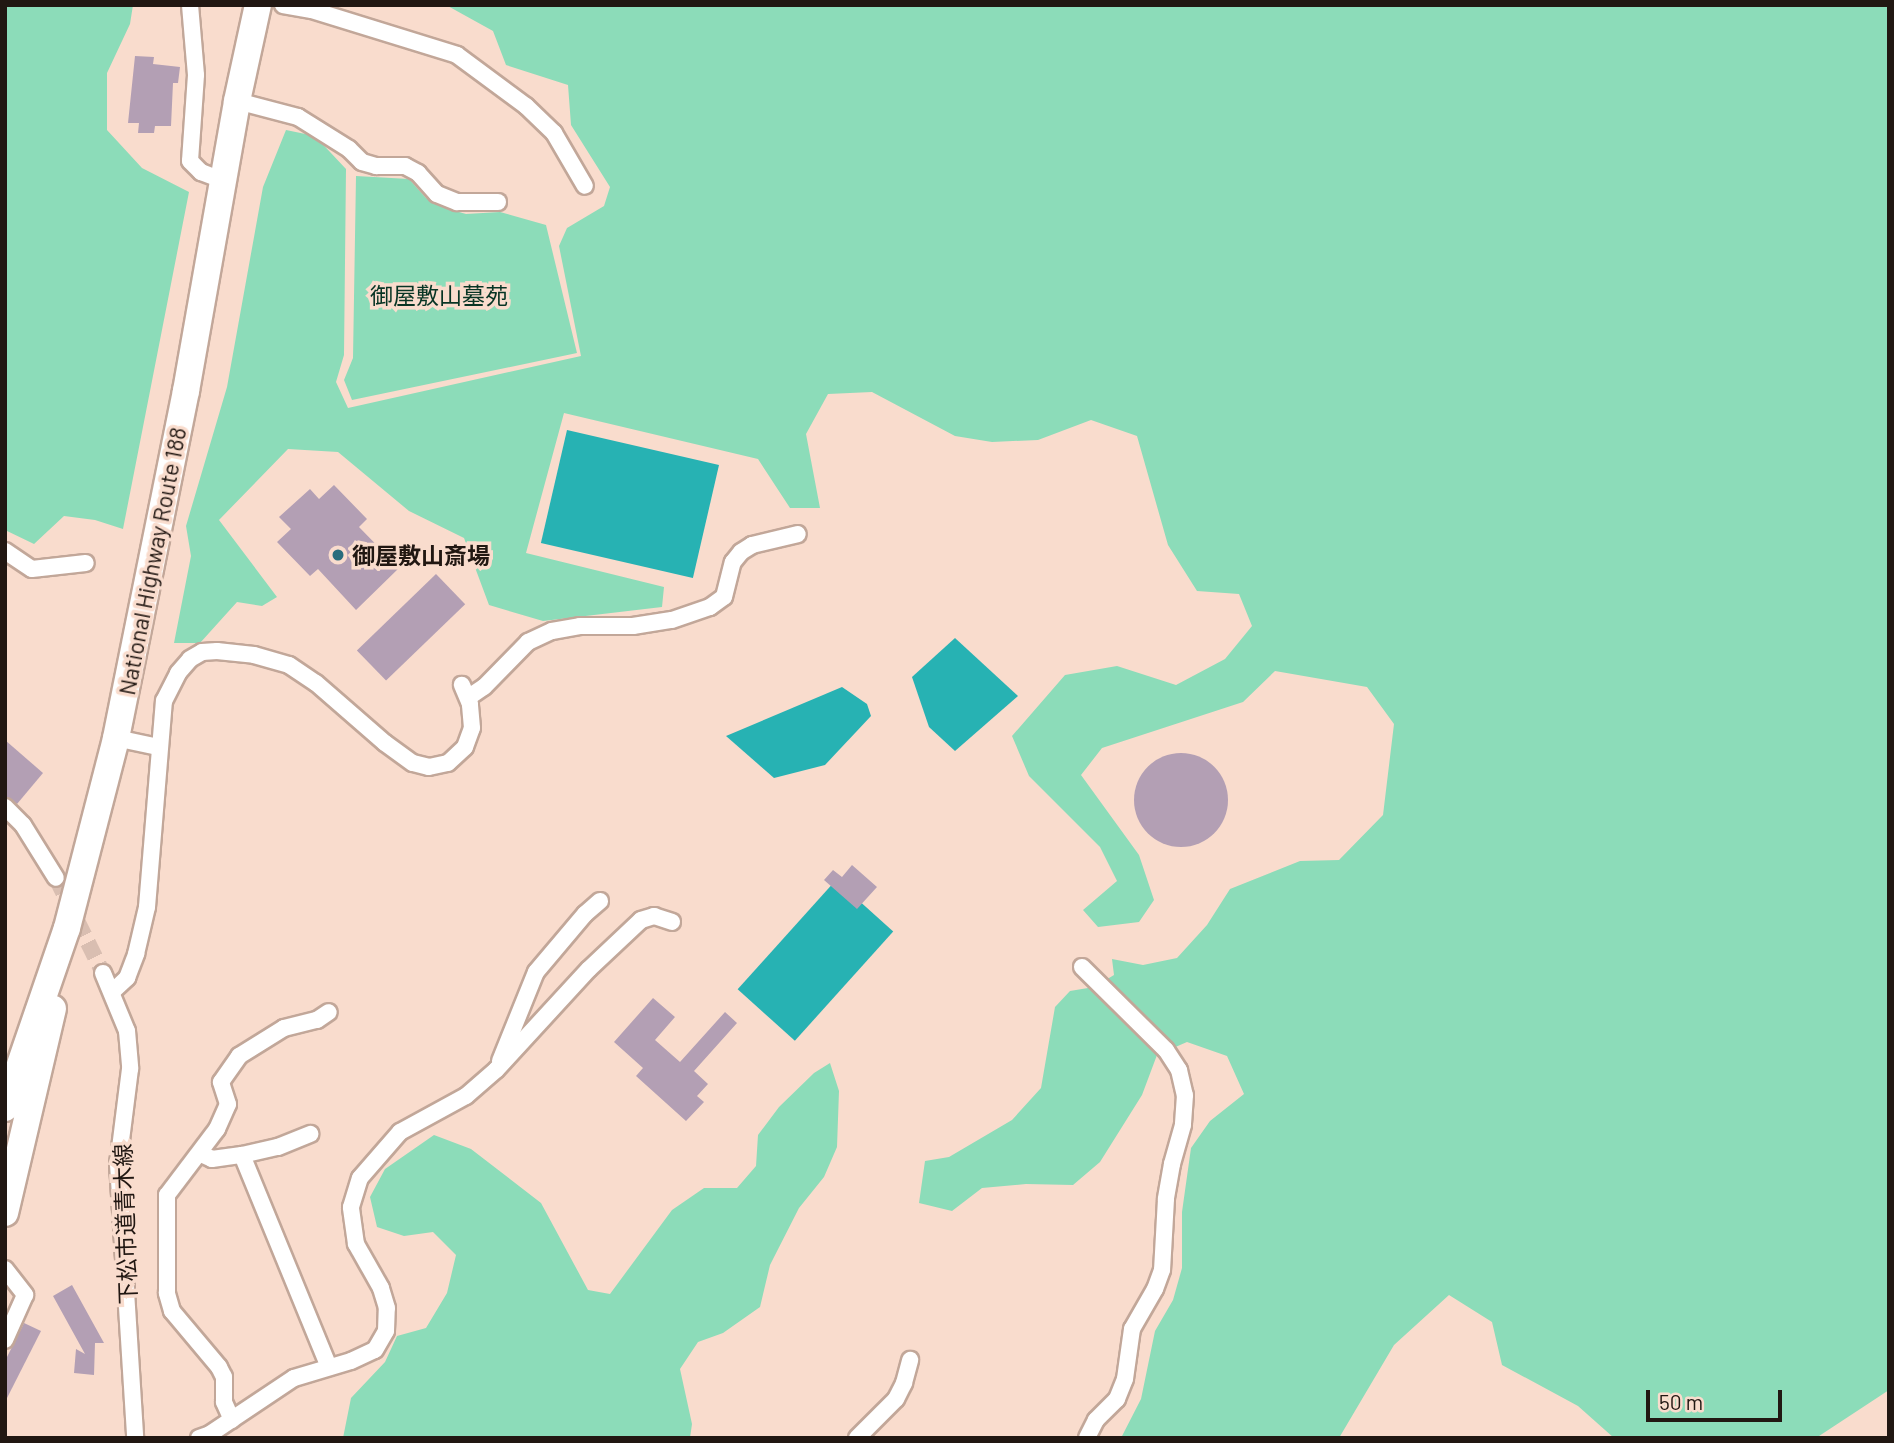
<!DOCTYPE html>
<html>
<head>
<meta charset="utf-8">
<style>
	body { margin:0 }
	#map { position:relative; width:1894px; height:1443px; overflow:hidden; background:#f9dccd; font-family:Barlow,"Noto Sans JP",sans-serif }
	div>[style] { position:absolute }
	.green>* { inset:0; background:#8cdcb9 }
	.water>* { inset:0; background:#27b2b3; transform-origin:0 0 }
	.building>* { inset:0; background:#b39fb4; transform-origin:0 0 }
	.round { border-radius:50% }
	.minor-tunnel>* { height:16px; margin-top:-8px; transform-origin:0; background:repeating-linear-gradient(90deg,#d9beb1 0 16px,transparent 0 24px) }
	.roads { filter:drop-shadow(2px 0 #c2a799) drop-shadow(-2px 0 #c2a799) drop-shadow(0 2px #c2a799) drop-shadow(0 -2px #c2a799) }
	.minor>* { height:16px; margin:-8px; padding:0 8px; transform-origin:8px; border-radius:8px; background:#fff }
	.trunk>* { height:26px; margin:-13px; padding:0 13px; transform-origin:13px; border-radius:13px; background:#fff }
	.dots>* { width:19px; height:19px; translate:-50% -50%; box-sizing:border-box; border:4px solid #f9dccd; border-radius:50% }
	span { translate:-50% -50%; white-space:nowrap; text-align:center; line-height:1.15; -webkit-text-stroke:7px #f9dccd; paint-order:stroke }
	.park-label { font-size:23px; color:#073424 }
	.poi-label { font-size:23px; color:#211712; font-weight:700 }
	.left { translate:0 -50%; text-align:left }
	.street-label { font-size:23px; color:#211712 }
	.frame { position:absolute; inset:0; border:7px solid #211712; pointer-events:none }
	.scale { position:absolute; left:1646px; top:1390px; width:136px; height:32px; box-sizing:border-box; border:4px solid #211712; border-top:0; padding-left:9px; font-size:21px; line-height:24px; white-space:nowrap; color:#211712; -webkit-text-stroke:5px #f9dccd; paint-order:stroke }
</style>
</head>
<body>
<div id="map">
	<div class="green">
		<div style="clip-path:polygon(5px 5px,133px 5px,130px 24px,107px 73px,107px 130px,142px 168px,189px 192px,123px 529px,95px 520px,64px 516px,34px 544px,5px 530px)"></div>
		<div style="clip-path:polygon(446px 5px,1889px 5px,1889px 1390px,1816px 1438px,1614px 1438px,1578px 1406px,1502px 1365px,1492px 1322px,1449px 1295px,1394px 1345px,1339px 1438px,1121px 1438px,1141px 1399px,1155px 1331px,1173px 1300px,1182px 1268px,1182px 1212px,1191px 1148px,1210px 1121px,1244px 1094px,1227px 1056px,1187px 1042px,1157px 1055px,1142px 1095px,1100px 1162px,1073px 1185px,1026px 1184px,982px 1188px,952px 1211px,919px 1203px,925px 1161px,949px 1157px,1012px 1120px,1041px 1088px,1055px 1007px,1070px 991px,1094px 987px,1114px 975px,1112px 959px,1143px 965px,1177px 958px,1207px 925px,1230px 889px,1300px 861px,1339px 860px,1383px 815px,1394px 724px,1367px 687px,1275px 671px,1243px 702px,1102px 748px,1081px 775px,1139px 855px,1154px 900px,1139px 922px,1098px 927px,1083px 910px,1117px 881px,1100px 847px,1029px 776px,1012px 736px,1065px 675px,1117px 666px,1176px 685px,1225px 659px,1252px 626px,1239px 594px,1197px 591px,1168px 545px,1137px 436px,1091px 420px,1038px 440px,992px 442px,955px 436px,872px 392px,828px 394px,806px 434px,820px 508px,790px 508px,758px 459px,564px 413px,526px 553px,664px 587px,662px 607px,543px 621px,489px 605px,464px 538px,409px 511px,338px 452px,288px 449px,219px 520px,277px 597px,262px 606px,237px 602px,200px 643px,174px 643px,191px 556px,186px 526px,227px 387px,263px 187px,286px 130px,315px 136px,346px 169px,344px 355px,336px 382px,348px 408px,581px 356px,559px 246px,567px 228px,604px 206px,610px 187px,571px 125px,568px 85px,506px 65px,493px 31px)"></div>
		<div style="clip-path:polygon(356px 176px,409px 179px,426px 198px,445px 208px,466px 214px,500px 212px,546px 225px,577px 353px,352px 400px,344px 380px,353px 358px)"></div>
		<div style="clip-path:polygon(830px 1063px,839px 1091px,837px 1147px,824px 1177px,799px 1208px,770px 1265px,760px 1307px,723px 1333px,698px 1342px,680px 1369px,692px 1424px,690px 1438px,343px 1438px,351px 1398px,385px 1362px,397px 1336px,426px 1328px,447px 1293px,456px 1255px,433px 1232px,404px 1236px,377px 1227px,370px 1197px,385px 1169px,434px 1135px,471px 1149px,541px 1203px,588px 1290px,610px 1294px,672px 1210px,704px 1188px,737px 1188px,756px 1166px,758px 1135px,779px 1107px,814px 1073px)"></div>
	</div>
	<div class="water">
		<div style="left:567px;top:430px;width:156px;height:116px;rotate:13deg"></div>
		<div style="clip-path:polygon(955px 638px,1018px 696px,955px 751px,929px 727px,912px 677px)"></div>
		<div style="clip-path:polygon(842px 687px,867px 704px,871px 716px,825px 765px,774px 778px,726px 736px)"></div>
		<div style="left:836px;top:880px;width:77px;height:147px;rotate:42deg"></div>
	</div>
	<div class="building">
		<div style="clip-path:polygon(135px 56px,154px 57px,153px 64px,180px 67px,178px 83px,173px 83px,171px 126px,155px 126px,154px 133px,138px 133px,139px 123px,128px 123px)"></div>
		<div style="clip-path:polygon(334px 485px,367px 519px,359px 527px,399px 568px,356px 610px,318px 569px,310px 576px,277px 542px,291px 529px,279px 517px,310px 489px,319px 499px)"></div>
		<div style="left:436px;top:574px;width:42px;height:110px;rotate:46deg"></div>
		<div style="clip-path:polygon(5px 740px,43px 773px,17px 804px,5px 797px)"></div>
		<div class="round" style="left:1134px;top:753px;width:94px;height:94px"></div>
		<div style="clip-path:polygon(852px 865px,877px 887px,857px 909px,824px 880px,833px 870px,842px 877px)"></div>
		<div style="clip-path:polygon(653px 998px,675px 1017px,655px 1040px,680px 1062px,725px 1012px,737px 1023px,694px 1071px,708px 1084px,697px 1096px,704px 1102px,686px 1121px,636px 1076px,643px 1068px,614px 1042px)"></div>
		<div style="clip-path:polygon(72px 1285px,104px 1343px,95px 1343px,94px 1375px,74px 1373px,76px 1349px,85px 1354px,53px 1296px)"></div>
		<div style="clip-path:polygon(24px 1323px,41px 1331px,5px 1402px,5px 1361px)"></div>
	</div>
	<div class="minor-tunnel">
		<div style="left:56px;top:878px;width:106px;rotate:63.7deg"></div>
	</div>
	<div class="roads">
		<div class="minor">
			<div style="left:190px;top:5px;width:70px;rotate:85.1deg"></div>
			<div style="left:196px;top:75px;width:86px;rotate:94deg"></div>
			<div style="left:190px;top:161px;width:16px;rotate:45deg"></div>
			<div style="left:201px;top:172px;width:22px;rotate:21deg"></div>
			<div style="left:283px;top:5px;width:29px;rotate:10deg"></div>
			<div style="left:312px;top:10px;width:152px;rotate:17.2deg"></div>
			<div style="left:457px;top:55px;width:86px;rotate:36.5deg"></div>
			<div style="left:526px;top:106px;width:39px;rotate:44deg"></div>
			<div style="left:554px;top:133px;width:61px;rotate:59.7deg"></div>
			<div style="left:237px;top:101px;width:63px;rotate:14.7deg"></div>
			<div style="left:298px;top:117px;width:60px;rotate:32.1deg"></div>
			<div style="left:349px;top:149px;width:18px;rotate:45deg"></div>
			<div style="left:362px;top:162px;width:15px;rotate:16deg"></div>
			<div style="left:376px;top:166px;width:29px"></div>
			<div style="left:405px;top:166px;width:15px;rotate:28deg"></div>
			<div style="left:418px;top:173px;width:28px;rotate:48deg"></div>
			<div style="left:437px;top:194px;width:22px;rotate:22deg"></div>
			<div style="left:457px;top:202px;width:41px"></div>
			<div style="left:5px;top:551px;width:32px;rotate:34deg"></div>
			<div style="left:32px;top:569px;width:54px;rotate:-6.3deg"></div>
			<div style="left:469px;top:697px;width:18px;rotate:-34deg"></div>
			<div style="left:484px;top:687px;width:63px;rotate:-45.6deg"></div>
			<div style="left:528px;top:642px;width:26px;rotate:-25deg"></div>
			<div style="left:552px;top:631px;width:28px;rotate:-10deg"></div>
			<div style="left:580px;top:626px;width:53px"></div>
			<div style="left:633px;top:626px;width:39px;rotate:-9deg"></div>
			<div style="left:672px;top:620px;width:40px;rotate:-18.9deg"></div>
			<div style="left:710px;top:607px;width:17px;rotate:-36deg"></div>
			<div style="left:724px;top:597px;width:36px;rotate:-76deg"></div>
			<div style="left:733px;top:562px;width:13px;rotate:-51deg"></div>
			<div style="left:741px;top:552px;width:13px;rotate:-32deg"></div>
			<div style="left:752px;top:545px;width:47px;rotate:-13.4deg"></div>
			<div style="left:116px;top:738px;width:43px;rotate:12.1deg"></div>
			<div style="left:5px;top:807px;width:25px;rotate:45deg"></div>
			<div style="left:23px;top:825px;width:62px;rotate:58.1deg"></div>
			<div style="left:1082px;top:967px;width:118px;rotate:44.7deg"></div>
			<div style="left:1166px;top:1050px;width:24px;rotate:57deg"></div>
			<div style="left:1179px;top:1070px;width:26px;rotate:77deg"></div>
			<div style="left:1185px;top:1095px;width:30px;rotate:94deg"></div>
			<div style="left:1183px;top:1125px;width:41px;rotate:105.8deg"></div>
			<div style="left:1172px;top:1164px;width:36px;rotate:100deg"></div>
			<div style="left:1166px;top:1199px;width:71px;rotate:93.2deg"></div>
			<div style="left:1162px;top:1270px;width:20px;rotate:110deg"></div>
			<div style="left:1155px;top:1289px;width:46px;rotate:119.9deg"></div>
			<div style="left:1132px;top:1329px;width:50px;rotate:98deg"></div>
			<div style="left:1125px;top:1379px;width:22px;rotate:112deg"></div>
			<div style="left:1117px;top:1399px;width:30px;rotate:135deg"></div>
			<div style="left:1096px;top:1420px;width:20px;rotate:117deg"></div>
			<div style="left:103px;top:973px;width:63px;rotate:67.5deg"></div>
			<div style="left:127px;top:1031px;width:38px;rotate:85deg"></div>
			<div style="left:130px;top:1069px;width:96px;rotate:97.2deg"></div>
			<div style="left:118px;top:1164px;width:275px;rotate:86.4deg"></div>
			<div style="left:112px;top:992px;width:21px;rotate:-43deg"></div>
			<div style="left:127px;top:978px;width:26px;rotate:-69deg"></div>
			<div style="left:136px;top:954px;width:48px;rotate:-76.8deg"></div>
			<div style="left:147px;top:907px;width:207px;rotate:-85.3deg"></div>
			<div style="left:164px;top:701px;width:31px;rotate:-63deg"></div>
			<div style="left:178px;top:673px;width:18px;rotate:-49deg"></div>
			<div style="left:190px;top:659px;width:14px;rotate:-30deg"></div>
			<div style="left:202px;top:652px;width:15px;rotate:-4deg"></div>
			<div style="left:217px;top:651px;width:37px;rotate:6deg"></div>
			<div style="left:254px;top:655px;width:36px;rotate:16deg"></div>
			<div style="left:289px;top:665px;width:32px;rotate:34deg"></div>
			<div style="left:316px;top:683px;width:91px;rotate:41deg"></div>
			<div style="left:385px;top:743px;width:34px;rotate:36deg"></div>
			<div style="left:413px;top:763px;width:16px;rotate:14deg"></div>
			<div style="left:429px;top:767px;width:19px;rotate:-12deg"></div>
			<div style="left:448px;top:763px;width:23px;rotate:-43deg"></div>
			<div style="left:465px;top:747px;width:20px;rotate:-70deg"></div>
			<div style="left:472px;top:728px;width:24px;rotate:-95deg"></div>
			<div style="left:470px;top:704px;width:21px;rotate:-113deg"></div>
			<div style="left:500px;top:1061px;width:96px;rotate:-68deg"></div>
			<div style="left:536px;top:972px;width:76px;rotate:-49.8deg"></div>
			<div style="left:585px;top:914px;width:20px;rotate:-41deg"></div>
			<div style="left:201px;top:1154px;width:12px;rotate:24deg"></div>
			<div style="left:212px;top:1159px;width:30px;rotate:-8deg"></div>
			<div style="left:242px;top:1155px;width:37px;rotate:-13deg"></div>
			<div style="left:278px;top:1147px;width:35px;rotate:-22deg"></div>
			<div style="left:242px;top:1155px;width:229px;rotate:67.7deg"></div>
			<div style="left:5px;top:1269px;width:33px;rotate:52deg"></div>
			<div style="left:25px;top:1295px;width:49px;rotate:114deg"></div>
			<div style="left:232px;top:1420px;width:20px;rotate:-114deg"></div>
			<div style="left:224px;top:1402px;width:25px;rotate:-90deg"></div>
			<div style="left:224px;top:1377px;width:11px;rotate:-117deg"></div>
			<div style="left:219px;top:1367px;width:73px;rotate:-130deg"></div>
			<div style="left:172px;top:1311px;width:19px;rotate:-106deg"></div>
			<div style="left:167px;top:1293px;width:98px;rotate:-90deg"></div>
			<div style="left:167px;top:1195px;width:83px;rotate:-52.9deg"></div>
			<div style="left:217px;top:1129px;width:27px;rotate:-66deg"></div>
			<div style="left:228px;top:1104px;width:23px;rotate:-108deg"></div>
			<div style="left:221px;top:1082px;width:32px;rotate:-55deg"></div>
			<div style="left:239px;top:1056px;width:53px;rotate:-31.9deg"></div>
			<div style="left:284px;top:1028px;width:34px;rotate:-14deg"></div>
			<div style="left:317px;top:1020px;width:14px;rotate:-34deg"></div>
			<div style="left:199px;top:1438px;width:12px;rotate:-20deg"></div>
			<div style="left:210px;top:1434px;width:101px;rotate:-33.7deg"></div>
			<div style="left:294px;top:1378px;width:59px;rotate:-16.6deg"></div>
			<div style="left:351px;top:1361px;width:26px;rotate:-25deg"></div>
			<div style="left:375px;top:1350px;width:22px;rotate:-60deg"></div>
			<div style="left:386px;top:1331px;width:23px;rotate:-88deg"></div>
			<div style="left:387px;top:1308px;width:21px;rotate:-107deg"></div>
			<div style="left:381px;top:1288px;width:51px;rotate:-119.6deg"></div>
			<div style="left:356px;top:1244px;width:37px;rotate:-98deg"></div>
			<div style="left:351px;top:1207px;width:30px;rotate:-73deg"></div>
			<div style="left:360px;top:1178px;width:61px;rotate:-49deg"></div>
			<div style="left:400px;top:1132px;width:75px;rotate:-28.6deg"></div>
			<div style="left:466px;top:1096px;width:40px;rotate:-41deg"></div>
			<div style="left:496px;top:1070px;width:137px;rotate:-47.4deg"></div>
			<div style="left:589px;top:969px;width:71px;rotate:-43.3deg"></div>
			<div style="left:641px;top:920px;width:14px;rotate:-17deg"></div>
			<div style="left:654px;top:916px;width:19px;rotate:18deg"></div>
			<div style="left:857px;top:1438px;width:55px;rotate:-45deg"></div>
			<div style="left:896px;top:1399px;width:18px;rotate:-63deg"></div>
			<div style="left:904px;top:1383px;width:24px;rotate:-75deg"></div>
		</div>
		<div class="trunk">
			<div style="left:5px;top:1108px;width:190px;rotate:-71deg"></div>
			<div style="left:67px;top:928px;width:196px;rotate:-75.5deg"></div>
			<div style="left:116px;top:738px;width:354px;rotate:-78.6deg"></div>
			<div style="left:186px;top:391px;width:294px;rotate:-80deg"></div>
			<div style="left:237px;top:101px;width:98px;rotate:-77.7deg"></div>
			<div style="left:5px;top:1213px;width:210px;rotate:-76.8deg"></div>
		</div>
	</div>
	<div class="dots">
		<div style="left:338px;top:555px;background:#286d7d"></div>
	</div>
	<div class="park-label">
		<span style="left:439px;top:295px">御屋敷山墓苑</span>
	</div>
	<div class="poi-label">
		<span class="left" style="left:352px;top:555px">御屋敷山斎場</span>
	</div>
	<div class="street-label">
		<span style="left:152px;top:561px;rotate:-79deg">National Highway Route 188</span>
		<span style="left:125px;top:1224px;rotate:-92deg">下松市道青木線</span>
	</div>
	<div class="frame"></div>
	<div class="scale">50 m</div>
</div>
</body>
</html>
